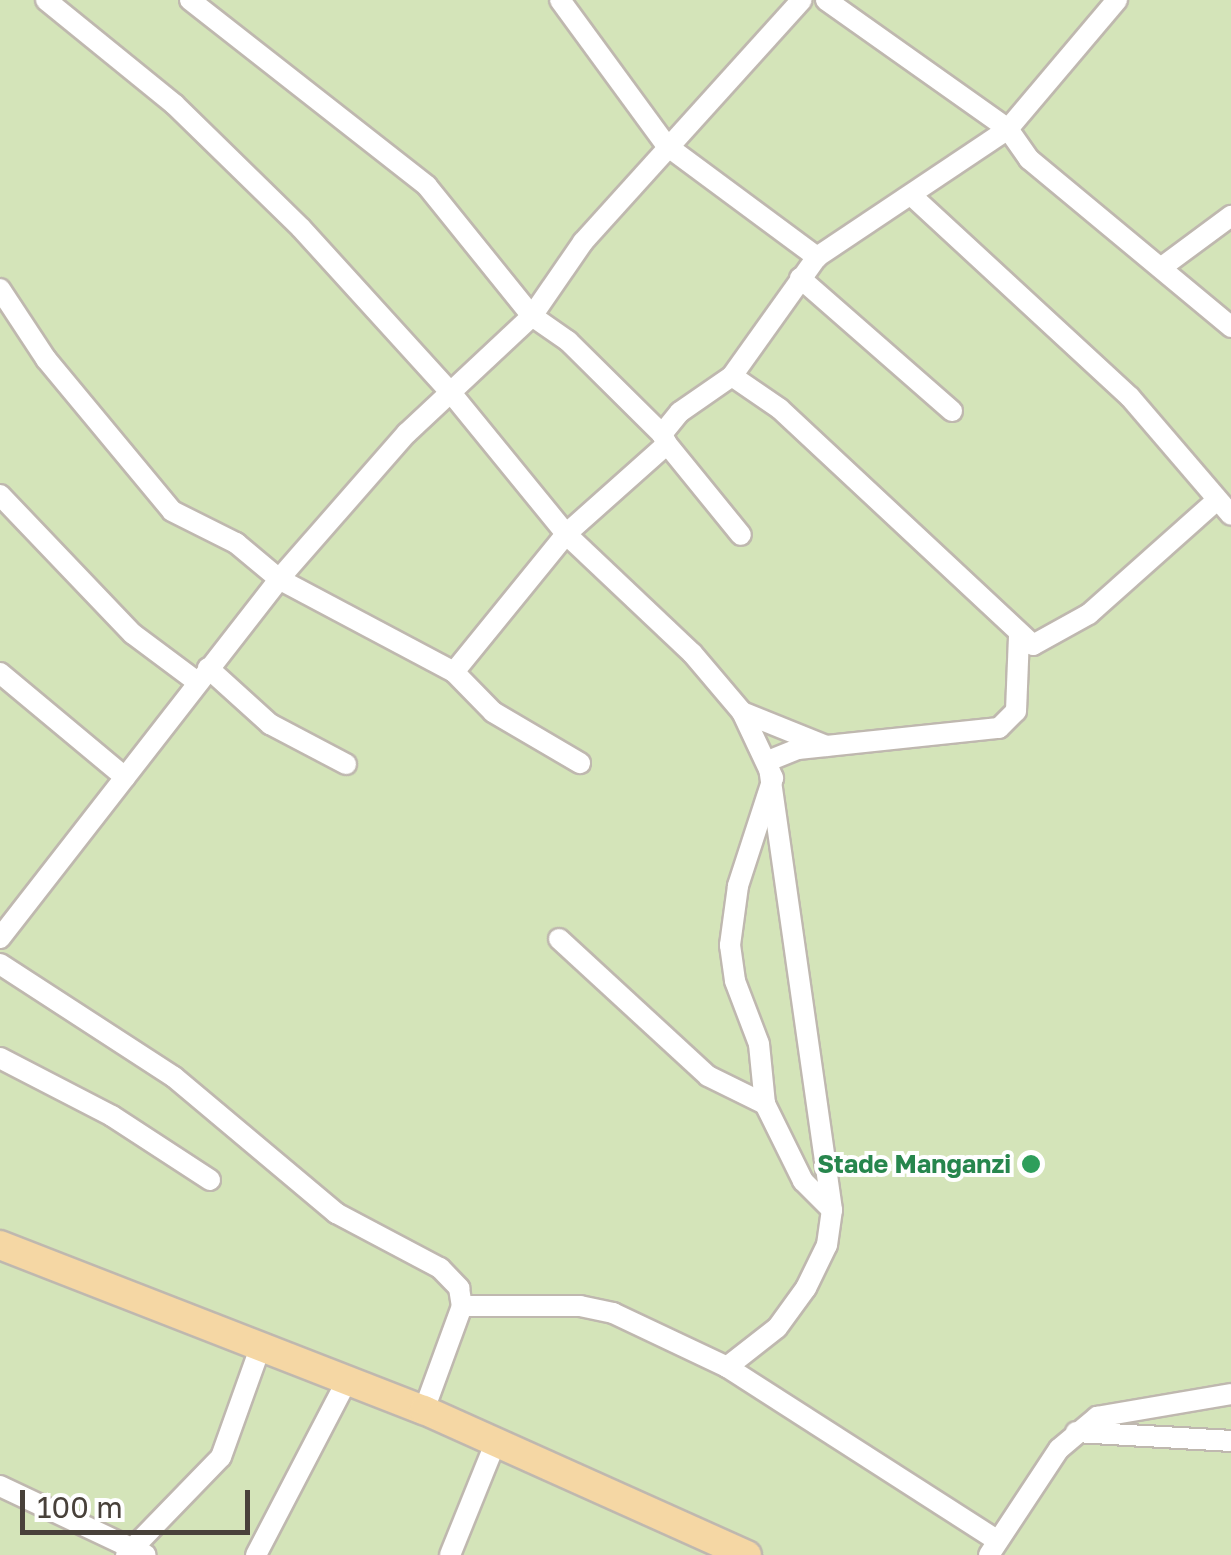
<!DOCTYPE html>
<html>
<head>
<meta charset="utf-8">
<style>
	body { margin:0 }
	#map { position:relative; width:1231px; height:1555px; overflow:hidden; background:#f4f1ec; font-family:"Golos Text",sans-serif }
	div>[style] { position:absolute }
	.green>* { inset:0; background:#d4e4b9; transform-origin:0 0 }
	.roads { filter:drop-shadow(2px 0 #bfb8af) drop-shadow(-2px 0 #bfb8af) drop-shadow(0 2px #bfb8af) drop-shadow(0 -2px #bfb8af) }
	.minor>* { height:20px; margin:-10px; padding:0 10px; transform-origin:10px; border-radius:10px; background:#fff }
	.major>* { height:28px; margin:-14px; padding:0 14px; transform-origin:14px; border-radius:14px; background:#f5d7a4 }
	.dots>* { width:28px; height:28px; translate:-50% -50%; box-sizing:border-box; border:5px solid #fff; border-radius:50% }
	span { translate:-50% -50%; white-space:nowrap; text-align:center; line-height:1.15; -webkit-text-stroke:8px #fff; paint-order:stroke }
	.leisure-label { font-size:25px; color:#27864d; font-weight:700 }
	.right { translate:-100% -50%; text-align:right }
	.scale { position:absolute; left:20px; top:1490px; width:230px; height:45px; box-sizing:border-box; border:5px solid #48413a; border-top:0; padding-left:12px; font-size:30px; line-height:35px; white-space:nowrap; color:#48413a; -webkit-text-stroke:8px #fff; paint-order:stroke }
</style>
</head>
<body>
<div id="map">
	<div class="green">
		<div style="left:0;top:0;width:1231px;height:1555px"></div>
	</div>
	<div class="roads">
		<div class="minor">
			<div style="left:46px;top:0;width:165px;rotate:39.1deg"></div>
			<div style="left:174px;top:104px;width:177px;rotate:44.3deg"></div>
			<div style="left:301px;top:228px;width:224px;rotate:47.7deg"></div>
			<div style="left:452px;top:394px;width:181px;rotate:50.8deg"></div>
			<div style="left:566px;top:534px;width:173px;rotate:43.4deg"></div>
			<div style="left:692px;top:653px;width:77px;rotate:49.7deg"></div>
			<div style="left:742px;top:712px;width:73px;rotate:64.8deg"></div>
			<div style="left:773px;top:778px;width:114px;rotate:108deg"></div>
			<div style="left:738px;top:886px;width:60px;rotate:97.7deg"></div>
			<div style="left:730px;top:945px;width:36px;rotate:82deg"></div>
			<div style="left:735px;top:981px;width:67px;rotate:69.1deg"></div>
			<div style="left:759px;top:1044px;width:60px;rotate:84.3deg"></div>
			<div style="left:190px;top:0;width:301px;rotate:38.1deg"></div>
			<div style="left:427px;top:186px;width:167px;rotate:51.1deg"></div>
			<div style="left:532px;top:316px;width:44px;rotate:34.8deg"></div>
			<div style="left:568px;top:341px;width:132px;rotate:44.7deg"></div>
			<div style="left:560px;top:0;width:181px;rotate:53.8deg"></div>
			<div style="left:667px;top:146px;width:187px;rotate:36.5deg"></div>
			<div style="left:826px;top:0;width:223px;rotate:35.3deg"></div>
			<div style="left:1008px;top:129px;width:37px;rotate:55deg"></div>
			<div style="left:1029px;top:159px;width:263px;rotate:39.7deg"></div>
			<div style="left:911px;top:195px;width:298px;rotate:42.7deg"></div>
			<div style="left:1130px;top:397px;width:155px;rotate:49.4deg"></div>
			<div style="left:1162px;top:267px;width:86px;rotate:-36.5deg"></div>
			<div style="left:800px;top:278px;width:202px;rotate:41.2deg"></div>
			<div style="left:0;top:289px;width:84px;rotate:56.7deg"></div>
			<div style="left:46px;top:359px;width:197px;rotate:50.3deg"></div>
			<div style="left:172px;top:511px;width:72px;rotate:26.6deg"></div>
			<div style="left:236px;top:543px;width:56px;rotate:39.9deg"></div>
			<div style="left:279px;top:579px;width:198px;rotate:28deg"></div>
			<div style="left:454px;top:672px;width:56px;rotate:45.7deg"></div>
			<div style="left:493px;top:712px;width:101px;rotate:30.4deg"></div>
			<div style="left:732px;top:376px;width:58px;rotate:34.5deg"></div>
			<div style="left:780px;top:409px;width:346px;rotate:43deg"></div>
			<div style="left:1033px;top:645px;width:64px;rotate:-29deg"></div>
			<div style="left:1089px;top:614px;width:171px;rotate:-41.7deg"></div>
			<div style="left:667px;top:444px;width:117px;rotate:50.9deg"></div>
			<div style="left:0;top:495px;width:192px;rotate:46.3deg"></div>
			<div style="left:133px;top:634px;width:79px;rotate:36.7deg"></div>
			<div style="left:208px;top:668px;width:84px;rotate:42.1deg"></div>
			<div style="left:270px;top:724px;width:86px;rotate:27.8deg"></div>
			<div style="left:454px;top:672px;width:178px;rotate:-50.9deg"></div>
			<div style="left:566px;top:534px;width:135px;rotate:-41.7deg"></div>
			<div style="left:667px;top:444px;width:11px;rotate:-117deg"></div>
			<div style="left:662px;top:434px;width:28px;rotate:-51deg"></div>
			<div style="left:680px;top:412px;width:63px;rotate:-34.7deg"></div>
			<div style="left:732px;top:376px;width:146px;rotate:-54.5deg"></div>
			<div style="left:817px;top:257px;width:230px;rotate:-33.8deg"></div>
			<div style="left:1008px;top:129px;width:169px;rotate:-49.8deg"></div>
			<div style="left:0;top:673px;width:163px;rotate:39.8deg"></div>
			<div style="left:742px;top:712px;width:91px;rotate:22deg"></div>
			<div style="left:0;top:938px;width:455px;rotate:-52.1deg"></div>
			<div style="left:279px;top:579px;width:194px;rotate:-48.8deg"></div>
			<div style="left:407px;top:433px;width:171px;rotate:-43.1deg"></div>
			<div style="left:532px;top:316px;width:90px;rotate:-55.4deg"></div>
			<div style="left:583px;top:242px;width:326px;rotate:-47.9deg"></div>
			<div style="left:559px;top:939px;width:202px;rotate:42.6deg"></div>
			<div style="left:708px;top:1076px;width:64px;rotate:26.2deg"></div>
			<div style="left:765px;top:1104px;width:86px;rotate:63.7deg"></div>
			<div style="left:803px;top:1181px;width:41px;rotate:45deg"></div>
			<div style="left:0;top:964px;width:207px;rotate:33deg"></div>
			<div style="left:174px;top:1077px;width:212px;rotate:40deg"></div>
			<div style="left:336px;top:1213px;width:118px;rotate:27.9deg"></div>
			<div style="left:440px;top:1268px;width:28px;rotate:46deg"></div>
			<div style="left:459px;top:1288px;width:18px;rotate:81deg"></div>
			<div style="left:0;top:1058px;width:126px;rotate:27.4deg"></div>
			<div style="left:112px;top:1116px;width:117px;rotate:33.1deg"></div>
			<div style="left:727px;top:1367px;width:63px;rotate:-38deg"></div>
			<div style="left:777px;top:1328px;width:49px;rotate:-54.1deg"></div>
			<div style="left:806px;top:1288px;width:48px;rotate:-64deg"></div>
			<div style="left:827px;top:1245px;width:35px;rotate:-82deg"></div>
			<div style="left:832px;top:1210px;width:454px;rotate:-98.1deg"></div>
			<div style="left:768px;top:761px;width:32px;rotate:-22deg"></div>
			<div style="left:798px;top:749px;width:202px;rotate:-6deg"></div>
			<div style="left:999px;top:728px;width:24px;rotate:-45deg"></div>
			<div style="left:1016px;top:711px;width:75px;rotate:-87.7deg"></div>
			<div style="left:424px;top:1410px;width:111px;rotate:-69.9deg"></div>
			<div style="left:462px;top:1306px;width:118px"></div>
			<div style="left:580px;top:1306px;width:34px;rotate:12deg"></div>
			<div style="left:613px;top:1313px;width:126px;rotate:25.3deg"></div>
			<div style="left:727px;top:1367px;width:320px;rotate:32.7deg"></div>
			<div style="left:1076px;top:1432px;width:155px;rotate:3.3deg"></div>
			<div style="left:0;top:1486px;width:161px;rotate:25.3deg"></div>
			<div style="left:126px;top:1555px;width:136px;rotate:-45.9deg"></div>
			<div style="left:221px;top:1457px;width:116px;rotate:-70.3deg"></div>
			<div style="left:256px;top:1555px;width:195px;rotate:-62.5deg"></div>
			<div style="left:450px;top:1555px;width:123px;rotate:-68deg"></div>
			<div style="left:989px;top:1555px;width:127px;rotate:-56.6deg"></div>
			<div style="left:1059px;top:1449px;width:50px;rotate:-40.1deg"></div>
			<div style="left:1097px;top:1417px;width:136px;rotate:-9.7deg"></div>
		</div>
		<div class="major">
			<div style="left:0;top:1245px;width:455px;rotate:21.3deg"></div>
			<div style="left:424px;top:1410px;width:354px;rotate:24.2deg"></div>
		</div>
	</div>
	<div class="dots">
		<div style="left:1031px;top:1164px;background:#2e9e5b"></div>
	</div>
	<div class="leisure-label">
		<span class="right" style="left:1011px;top:1164px">Stade Manganzi</span>
	</div>
	<div class="scale">100 m</div>
</div>
</body>
</html>
